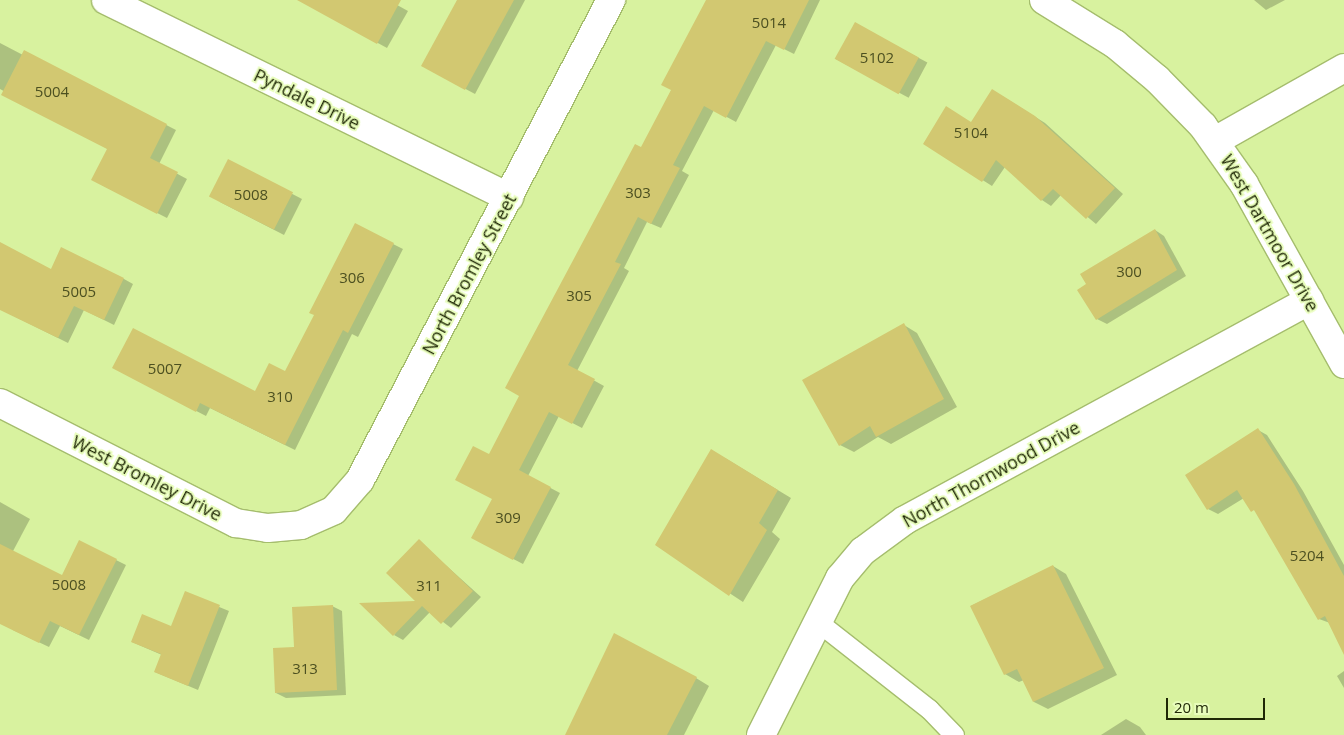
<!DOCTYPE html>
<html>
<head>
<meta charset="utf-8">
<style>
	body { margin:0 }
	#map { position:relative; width:1344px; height:735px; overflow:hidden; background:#d8f29f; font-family:"Open Sans",sans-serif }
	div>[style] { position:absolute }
	.shadow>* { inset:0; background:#0003; transform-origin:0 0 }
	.building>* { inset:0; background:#d2c871; transform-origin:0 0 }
	.roads { filter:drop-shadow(1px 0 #a5bd6d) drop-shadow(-1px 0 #a5bd6d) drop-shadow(0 1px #a5bd6d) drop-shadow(0 -1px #a5bd6d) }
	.service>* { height:19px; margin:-9.5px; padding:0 9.5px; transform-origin:9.5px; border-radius:9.5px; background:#fff }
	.minor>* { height:28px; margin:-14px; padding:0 14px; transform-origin:14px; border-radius:14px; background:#fff }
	span { translate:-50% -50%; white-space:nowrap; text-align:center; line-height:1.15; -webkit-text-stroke:4px #e8fdbb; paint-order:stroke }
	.number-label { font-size:15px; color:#4c5021 }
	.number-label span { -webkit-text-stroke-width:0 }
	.street-label { font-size:18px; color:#1f2806 }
	.scale { position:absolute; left:1166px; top:698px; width:99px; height:22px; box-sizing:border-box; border:2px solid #1f2806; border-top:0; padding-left:6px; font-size:15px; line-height:18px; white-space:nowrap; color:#1f2806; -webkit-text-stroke:4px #e8fdbb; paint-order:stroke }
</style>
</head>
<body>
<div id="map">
	<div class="shadow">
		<div style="clip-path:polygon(299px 0,388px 0,408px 11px,387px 48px)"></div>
		<div style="clip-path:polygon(458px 0,525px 0,475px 94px,432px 71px)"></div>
		<div style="clip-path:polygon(708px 0,820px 0,794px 54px,776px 45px,736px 122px,714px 110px,682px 171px,689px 175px,661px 228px,647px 222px,624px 268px,629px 271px,577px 371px,604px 386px,582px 428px,559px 416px,528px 476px,560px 493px,523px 564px,482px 543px,493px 499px,490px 456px,672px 89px)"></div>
		<div style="clip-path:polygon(1254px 0,1285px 0,1266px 10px)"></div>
		<div style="left:855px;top:24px;width:82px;height:40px;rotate:28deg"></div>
		<div style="clip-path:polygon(0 43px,23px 55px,24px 52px,176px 130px,159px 164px,187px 179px,167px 218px,102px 185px,108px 149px,0 89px)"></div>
		<div style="clip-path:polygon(1002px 96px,1045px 123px,1123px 194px,1096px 224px,1061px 195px,1051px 206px,1042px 200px,1005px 167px,992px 186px,924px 143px,972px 124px)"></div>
		<div style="clip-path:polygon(229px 161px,302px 199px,284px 235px,220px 202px)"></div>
		<div style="clip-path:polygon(1155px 230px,1164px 236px,1186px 276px,1107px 324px,1097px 319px)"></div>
		<div style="clip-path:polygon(0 243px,51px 270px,124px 279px,133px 284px,114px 325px,84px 310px,68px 343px,0 309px)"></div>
		<div style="clip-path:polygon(393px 244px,403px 249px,358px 337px,352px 334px,295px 450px,210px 408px,206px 416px,123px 373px,255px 392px,286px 373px,315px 315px)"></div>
		<div style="clip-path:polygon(904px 325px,917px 333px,957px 407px,891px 444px,878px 437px,854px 452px,840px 445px)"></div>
		<div style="clip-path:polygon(1258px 430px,1267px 435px,1303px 491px,1344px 565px,1344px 652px,1330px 623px,1319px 619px,1258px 514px,1244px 498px,1218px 514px,1208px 509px)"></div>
		<div style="clip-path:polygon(725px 458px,791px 498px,772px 532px,780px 539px,743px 602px,656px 545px)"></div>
		<div style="clip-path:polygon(0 502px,30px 519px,3px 570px,0 569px)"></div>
		<div style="clip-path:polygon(419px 541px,481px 597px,451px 628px,430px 612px,403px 640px,394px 635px,418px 602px)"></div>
		<div style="clip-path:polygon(116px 560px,126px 565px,89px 640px,60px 626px,49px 647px,13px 630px,62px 577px)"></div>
		<div style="clip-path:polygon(1053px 566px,1066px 574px,1117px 675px,1048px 709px,1034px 702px,1024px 680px,1019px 682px,1005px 674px,971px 606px)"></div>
		<div style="clip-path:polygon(185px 593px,229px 611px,198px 690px,155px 672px,162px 655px,132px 642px,172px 627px)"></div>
		<div style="clip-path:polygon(332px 606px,342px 611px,346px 695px,286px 698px,276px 693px,295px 648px)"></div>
		<div style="clip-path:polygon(1344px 671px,1344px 688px,1337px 676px)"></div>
		<div style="clip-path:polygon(696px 678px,709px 686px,684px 735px,567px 735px)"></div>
		<div style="clip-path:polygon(1126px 719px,1140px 727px,1146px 735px,1101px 735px)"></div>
	</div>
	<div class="building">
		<div style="clip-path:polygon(297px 0,401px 0,377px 44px)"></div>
		<div style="clip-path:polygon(457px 0,514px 0,465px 90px,421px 66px)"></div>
		<div style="clip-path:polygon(706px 0,809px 0,784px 50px,766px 41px,726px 118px,704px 106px,673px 165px,680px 168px,651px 224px,638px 217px,615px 262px,621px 264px,568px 365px,595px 379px,572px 424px,549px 412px,519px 470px,551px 487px,513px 560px,471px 538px,492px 499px,455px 480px,473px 446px,489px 454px,519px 396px,505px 388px,635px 144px,641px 147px,671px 90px,661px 85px)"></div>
		<div style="left:855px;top:22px;width:73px;height:42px;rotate:29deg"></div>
		<div style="clip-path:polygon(24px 50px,167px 124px,150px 158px,178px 172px,157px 214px,91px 180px,107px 149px,1px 95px)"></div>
		<div style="clip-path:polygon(992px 89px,1035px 116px,1115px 188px,1086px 219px,1053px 189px,1041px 201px,996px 160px,982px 182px,923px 144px,946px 106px,971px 122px)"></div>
		<div style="left:228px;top:159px;width:73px;height:42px;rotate:27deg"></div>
		<div style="clip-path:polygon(355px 223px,394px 243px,348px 333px,343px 330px,285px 445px,200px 403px,196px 412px,112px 368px,133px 328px,255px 391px,269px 363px,285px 371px,314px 315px,309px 313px)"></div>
		<div style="clip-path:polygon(1155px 229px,1177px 270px,1096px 320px,1077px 290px,1086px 284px,1080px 274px)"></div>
		<div style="clip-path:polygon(0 242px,51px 269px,61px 247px,124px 278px,104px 320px,74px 306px,58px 338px,0 310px)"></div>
		<div style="clip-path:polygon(904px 323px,944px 399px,876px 437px,870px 426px,839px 446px,802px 380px)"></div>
		<div style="clip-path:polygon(1258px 428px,1294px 484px,1344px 576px,1344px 655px,1325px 616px,1318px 620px,1254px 510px,1251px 512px,1237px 490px,1207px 510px,1185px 475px)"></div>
		<div style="clip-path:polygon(711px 449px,778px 490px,759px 523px,767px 530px,729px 596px,655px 545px)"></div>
		<div style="clip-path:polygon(419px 539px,473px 591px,441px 624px,422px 606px,393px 636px,359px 603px,415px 601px,386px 573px)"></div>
		<div style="clip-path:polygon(79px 540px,117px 559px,79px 635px,50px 621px,39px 643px,0 624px,0 544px,62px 575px)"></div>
		<div style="clip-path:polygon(1053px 565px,1104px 668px,1033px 702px,1017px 669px,1004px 675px,970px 606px)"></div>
		<div style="clip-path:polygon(185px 591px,220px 605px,188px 686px,154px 672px,161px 654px,131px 642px,142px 614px,171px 626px)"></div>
		<div style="clip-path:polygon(333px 605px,337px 690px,275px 693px,273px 648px,294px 647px,292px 607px)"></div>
		<div style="clip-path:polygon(614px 633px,697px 677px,667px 735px,565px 735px)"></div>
	</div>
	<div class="roads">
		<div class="service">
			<div style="left:818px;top:622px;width:141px;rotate:38.1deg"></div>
			<div style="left:929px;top:709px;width:36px;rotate:46deg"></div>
		</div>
		<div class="minor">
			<div style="left:106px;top:0;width:449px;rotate:26.1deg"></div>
			<div style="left:1044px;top:0;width:84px;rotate:31.8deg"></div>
			<div style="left:1115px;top:44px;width:55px;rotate:39.8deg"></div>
			<div style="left:1157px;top:79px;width:66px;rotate:45.6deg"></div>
			<div style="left:1203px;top:126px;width:71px;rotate:54.7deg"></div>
			<div style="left:1244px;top:184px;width:206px;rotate:60.9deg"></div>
			<div style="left:1215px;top:141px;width:148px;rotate:-29.5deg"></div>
			<div style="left:0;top:403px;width:265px;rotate:27deg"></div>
			<div style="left:236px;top:523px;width:32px;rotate:9deg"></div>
			<div style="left:268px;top:528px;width:33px;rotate:-5deg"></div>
			<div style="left:301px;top:525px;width:36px;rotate:-24deg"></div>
			<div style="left:334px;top:510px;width:40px;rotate:-49deg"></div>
			<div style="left:360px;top:480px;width:542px;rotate:-62.39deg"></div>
			<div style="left:761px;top:735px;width:176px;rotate:-63.3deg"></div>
			<div style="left:840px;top:578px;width:35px;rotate:-50deg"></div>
			<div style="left:863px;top:551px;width:52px;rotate:-36.4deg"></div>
			<div style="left:905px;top:520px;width:460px;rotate:-28.5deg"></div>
		</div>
	</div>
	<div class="number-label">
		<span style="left:769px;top:23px">5014</span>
		<span style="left:877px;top:58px">5102</span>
		<span style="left:52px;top:92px">5004</span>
		<span style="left:971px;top:133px">5104</span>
		<span style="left:638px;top:193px">303</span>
		<span style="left:251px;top:195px">5008</span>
		<span style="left:1129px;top:272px">300</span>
		<span style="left:352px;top:278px">306</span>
		<span style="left:79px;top:292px">5005</span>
		<span style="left:579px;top:296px">305</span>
		<span style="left:165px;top:369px">5007</span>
		<span style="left:280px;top:397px">310</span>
		<span style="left:508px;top:518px">309</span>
		<span style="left:1307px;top:556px">5204</span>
		<span style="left:69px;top:585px">5008</span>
		<span style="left:429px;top:586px">311</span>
		<span style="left:305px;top:669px">313</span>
	</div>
	<div class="street-label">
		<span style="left:307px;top:99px;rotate:26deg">Pyndale Drive</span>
		<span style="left:1270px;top:233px;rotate:60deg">West Dartmoor Drive</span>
		<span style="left:469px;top:274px;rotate:-62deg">North Bromley Street</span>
		<span style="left:991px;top:474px;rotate:-29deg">North Thornwood Drive</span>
		<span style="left:147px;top:478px;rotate:27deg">West Bromley Drive</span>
	</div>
	<div class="scale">20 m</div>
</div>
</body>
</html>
